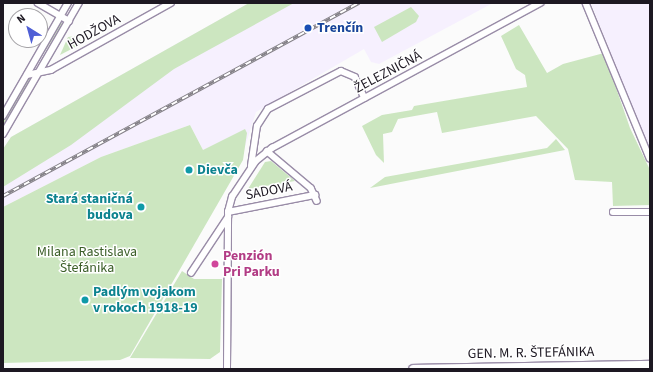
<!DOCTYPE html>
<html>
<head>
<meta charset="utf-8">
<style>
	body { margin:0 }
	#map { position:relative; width:653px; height:372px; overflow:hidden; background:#fbfbfb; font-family:"Source Sans 3",sans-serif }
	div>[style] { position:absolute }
	.built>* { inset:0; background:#f6f0fe }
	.green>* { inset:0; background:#cce6c0 }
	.roads { filter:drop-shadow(1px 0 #998ca7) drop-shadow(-1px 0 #998ca7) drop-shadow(0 1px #998ca7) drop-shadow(0 -1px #998ca7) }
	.street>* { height:5.5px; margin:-2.75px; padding:0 2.75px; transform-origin:2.75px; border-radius:2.75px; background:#fff }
	.primary>* { height:9px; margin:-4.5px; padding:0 4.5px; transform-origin:4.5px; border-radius:4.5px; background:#fff }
	.rail>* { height:3.5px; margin-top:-1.75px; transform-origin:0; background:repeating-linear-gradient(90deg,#fff 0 6px,#848187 0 12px); box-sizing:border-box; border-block:1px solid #848187 }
	.dots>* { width:11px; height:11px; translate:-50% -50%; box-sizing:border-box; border:2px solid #fff; border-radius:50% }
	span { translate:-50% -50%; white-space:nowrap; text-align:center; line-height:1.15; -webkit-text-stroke:3px #fff; paint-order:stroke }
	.transit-label { font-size:14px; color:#164399; font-weight:700 }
	.left { translate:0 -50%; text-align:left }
	.street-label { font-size:14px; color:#1d1822 }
	.culture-label { font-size:14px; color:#0d838f; font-weight:700 }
	.right { translate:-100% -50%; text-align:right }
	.park-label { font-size:14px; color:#3b5e28 }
	.hotel-label { font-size:14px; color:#b23c85; font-weight:700 }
	.frame { position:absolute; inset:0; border:4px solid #1d1822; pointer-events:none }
	.north { position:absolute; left:8px; top:8px; width:40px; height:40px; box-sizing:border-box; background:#fff; border:1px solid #a5a3a7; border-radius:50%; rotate:323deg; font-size:11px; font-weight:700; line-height:16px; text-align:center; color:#1d1822 }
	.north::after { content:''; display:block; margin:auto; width:14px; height:18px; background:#4f5fd5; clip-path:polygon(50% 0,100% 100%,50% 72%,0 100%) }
</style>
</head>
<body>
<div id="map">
	<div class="built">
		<div style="clip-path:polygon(249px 3px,493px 3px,379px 64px,371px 62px,364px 49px,256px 112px,244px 150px,203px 150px,190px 125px,101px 157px,3px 207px,3px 149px,11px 137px)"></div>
		<div style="clip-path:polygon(591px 3px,650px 3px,650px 153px)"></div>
	</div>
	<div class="green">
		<div style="clip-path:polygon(249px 3px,294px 3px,174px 69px,71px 145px,3px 187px,3px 149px,11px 137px)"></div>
		<div style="clip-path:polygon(411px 7px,419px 16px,416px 22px,382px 42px,374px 27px)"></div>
		<div style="clip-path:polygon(60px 22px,63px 24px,34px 68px,34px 67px)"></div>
		<div style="clip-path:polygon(519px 25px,547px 73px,563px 64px,604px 53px,630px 128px,650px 170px,650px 205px,613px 206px,612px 182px,575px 180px,568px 149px,536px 116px,442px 133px,437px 112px,398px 119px,392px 132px,383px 134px,384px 163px,376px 155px,362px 126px,382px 115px,412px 110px,414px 106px,527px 87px,525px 75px,516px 69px,501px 36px)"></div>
		<div style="clip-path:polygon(77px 36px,83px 43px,60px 55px,68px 37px)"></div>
		<div style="clip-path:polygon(32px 77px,33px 77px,3px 128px,3px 121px,27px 79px)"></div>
		<div style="clip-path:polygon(190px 125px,203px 150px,245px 129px,247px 133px,243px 160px,130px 356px,120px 360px,3px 363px,3px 207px,101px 157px)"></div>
		<div style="clip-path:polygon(556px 139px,565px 150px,370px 188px,385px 177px,547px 148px)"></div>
		<div style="clip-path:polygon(271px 161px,295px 181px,248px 189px,265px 162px)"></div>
		<div style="clip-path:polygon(182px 271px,194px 279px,222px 279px,220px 352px,210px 359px,130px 358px)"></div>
	</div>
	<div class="roads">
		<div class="street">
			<div style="left:38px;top:3px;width:36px;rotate:30deg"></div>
			<div style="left:586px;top:3px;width:168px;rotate:67.6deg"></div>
			<div style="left:27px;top:75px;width:25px;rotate:-12deg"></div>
			<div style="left:51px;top:70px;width:137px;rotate:-29.2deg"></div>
			<div style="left:3px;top:116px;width:130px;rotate:-60.1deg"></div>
			<div style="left:3px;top:134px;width:151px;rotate:-59.9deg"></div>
			<div style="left:267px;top:151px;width:57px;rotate:40.1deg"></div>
			<div style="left:311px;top:188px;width:14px;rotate:65deg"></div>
			<div style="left:251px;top:166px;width:40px;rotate:-81.5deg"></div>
			<div style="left:257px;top:126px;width:20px;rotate:-57deg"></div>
			<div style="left:268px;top:109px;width:82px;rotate:-27.5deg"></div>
			<div style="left:341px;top:71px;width:15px;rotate:23deg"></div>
			<div style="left:355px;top:77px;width:23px;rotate:65deg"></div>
			<div style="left:228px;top:212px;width:89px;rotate:-11.1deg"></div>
			<div style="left:613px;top:212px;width:37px"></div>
			<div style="left:191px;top:273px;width:67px;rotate:-56.5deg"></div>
			<div style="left:227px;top:369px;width:157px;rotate:-89.6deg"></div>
			<div style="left:228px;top:212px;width:16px;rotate:-75deg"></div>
			<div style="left:232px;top:197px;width:43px;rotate:-56.3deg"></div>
			<div style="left:256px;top:161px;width:21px;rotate:-39deg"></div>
			<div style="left:272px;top:148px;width:305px;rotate:-28.4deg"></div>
		</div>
		<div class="primary">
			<div style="left:413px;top:369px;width:237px;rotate:-1deg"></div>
		</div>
	</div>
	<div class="rail">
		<div style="left:3px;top:196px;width:405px;rotate:-28.5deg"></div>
	</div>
	<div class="dots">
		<div style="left:308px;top:28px;background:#1a4fb4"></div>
		<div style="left:189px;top:170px;background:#0f9aa8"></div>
		<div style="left:141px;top:207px;background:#0f9aa8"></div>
		<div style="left:215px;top:264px;background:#d1479c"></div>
		<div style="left:85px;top:300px;background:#0f9aa8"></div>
	</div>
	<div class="transit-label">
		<span class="left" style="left:317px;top:28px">Trenčín</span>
	</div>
	<div class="street-label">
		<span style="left:94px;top:32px;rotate:-29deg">HODŽOVA</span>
		<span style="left:388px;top:72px;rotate:-28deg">ŽELEZNIČNÁ</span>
		<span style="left:269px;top:191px;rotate:-11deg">SADOVÁ</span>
		<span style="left:531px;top:353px;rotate:-1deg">GEN. M. R. ŠTEFÁNIKA</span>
	</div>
	<div class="culture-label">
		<span class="left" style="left:197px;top:170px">Dievča</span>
		<span class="right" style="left:133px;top:207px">Stará staničná<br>budova</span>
		<span class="left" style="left:93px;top:300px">Padlým vojakom<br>v rokoch 1918-19</span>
	</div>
	<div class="park-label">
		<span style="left:87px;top:260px">Milana Rastislava<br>Štefánika</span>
	</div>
	<div class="hotel-label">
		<span class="left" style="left:223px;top:264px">Penzión<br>Pri Parku</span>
	</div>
	<div class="frame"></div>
	<div class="north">N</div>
</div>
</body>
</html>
